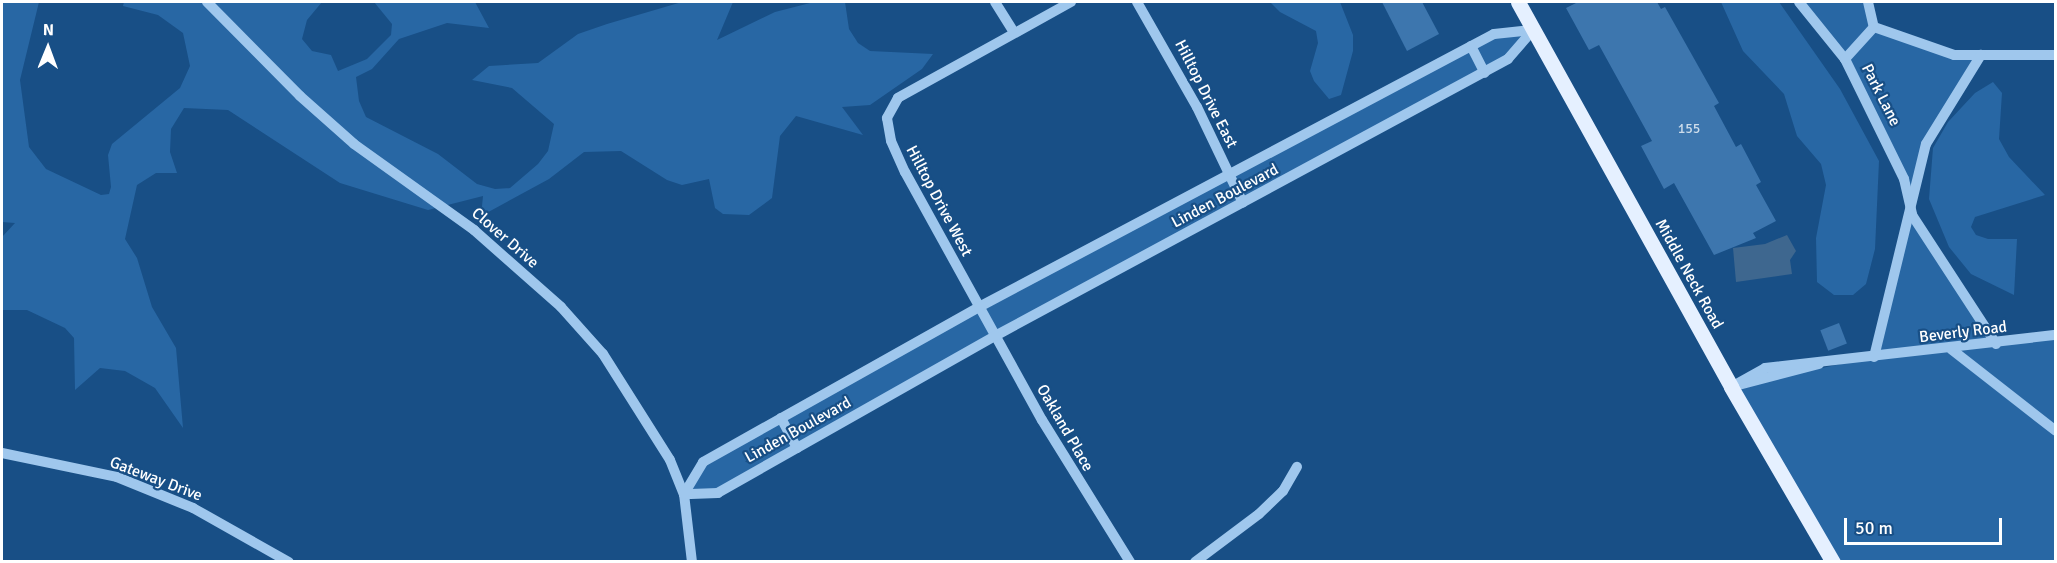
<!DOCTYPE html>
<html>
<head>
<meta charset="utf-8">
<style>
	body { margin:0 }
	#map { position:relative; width:2057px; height:563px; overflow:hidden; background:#184f86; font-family:Signika,sans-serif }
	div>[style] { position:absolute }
	.green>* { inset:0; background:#2867a4 }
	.water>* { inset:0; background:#3e678f }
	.building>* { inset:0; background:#3d76ae; transform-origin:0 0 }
	.minor>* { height:10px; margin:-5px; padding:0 5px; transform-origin:5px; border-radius:5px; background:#9fc7ed }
	.major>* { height:15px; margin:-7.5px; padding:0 7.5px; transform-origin:7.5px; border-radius:7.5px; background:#e5f0ff }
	span { translate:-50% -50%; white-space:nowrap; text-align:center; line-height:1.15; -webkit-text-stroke:4.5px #184f86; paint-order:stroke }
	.number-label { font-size:14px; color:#ceddeb }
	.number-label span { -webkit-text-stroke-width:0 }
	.street-label { font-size:16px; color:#fff }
	.frame { position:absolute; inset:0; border:3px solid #fff; pointer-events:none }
	.north { position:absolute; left:18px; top:18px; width:60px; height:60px; -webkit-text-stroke:4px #184f86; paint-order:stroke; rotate:1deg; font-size:16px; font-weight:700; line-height:24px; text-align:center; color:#fff }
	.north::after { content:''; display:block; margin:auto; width:21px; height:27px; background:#fff; clip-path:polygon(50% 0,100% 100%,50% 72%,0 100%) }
	.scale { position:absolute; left:1844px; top:518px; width:158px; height:27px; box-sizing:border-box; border:3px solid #fff; border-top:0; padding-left:8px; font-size:18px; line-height:21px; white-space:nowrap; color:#fff; -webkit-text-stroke:4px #184f86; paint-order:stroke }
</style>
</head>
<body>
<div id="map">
	<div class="green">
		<div style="clip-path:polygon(2px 2px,39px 2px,20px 80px,29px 147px,46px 169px,101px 195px,109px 194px,111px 187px,108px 155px,112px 144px,180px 88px,190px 66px,183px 33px,158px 15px,123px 6px,124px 2px,322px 2px,307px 20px,302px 39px,312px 51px,331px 55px,338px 71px,367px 59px,391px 35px,392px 24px,374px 2px,475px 2px,489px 28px,447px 23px,399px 39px,372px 69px,356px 77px,359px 101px,366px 117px,438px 154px,477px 184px,495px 189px,510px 188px,538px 164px,548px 151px,554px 124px,512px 88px,472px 80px,489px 66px,538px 63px,578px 34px,607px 24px,682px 2px,733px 2px,717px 40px,775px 12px,814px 2px,845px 2px,849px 29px,858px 43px,870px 51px,933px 54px,922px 69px,870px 105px,842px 107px,863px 135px,796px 116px,780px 136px,772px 198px,749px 215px,723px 214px,715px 208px,709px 179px,682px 185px,667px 180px,621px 151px,584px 152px,549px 179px,481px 216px,483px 196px,428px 210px,340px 183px,228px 110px,184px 108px,171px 129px,170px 152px,177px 173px,156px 173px,137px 185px,125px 239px,137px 258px,152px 307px,176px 348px,183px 428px,155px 388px,125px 371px,100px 368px,75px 390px,74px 338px,65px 328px,27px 310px,2px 310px,2px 237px,15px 223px,2px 222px)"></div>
		<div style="clip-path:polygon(1270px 2px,1340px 2px,1353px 35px,1353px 51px,1341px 95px,1329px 99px,1314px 81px,1310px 71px,1318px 43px,1316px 31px,1280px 12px)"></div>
		<div style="clip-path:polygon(1721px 2px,1779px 2px,1840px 89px,1879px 161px,1875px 249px,1866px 284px,1853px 295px,1834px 295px,1817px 282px,1816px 238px,1826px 185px,1821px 164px,1797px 136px,1784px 94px,1743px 51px)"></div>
		<div style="clip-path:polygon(1799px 2px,1868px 2px,1874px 27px,1954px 55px,1981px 55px,1926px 144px,1912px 215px,1995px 343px,2055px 335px,2055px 561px,1833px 561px,1731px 387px,1874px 357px,1912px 215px,1904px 179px,1845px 59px)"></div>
		<div style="clip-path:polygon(1533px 30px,1507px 60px,718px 493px,684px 494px,703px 461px,1494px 34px)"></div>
		<div style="clip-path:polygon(1993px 82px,2002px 93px,1999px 139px,2009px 157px,2045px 195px,1975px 217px,1971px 227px,1976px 235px,1988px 239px,2017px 239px,2014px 295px,1971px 274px,1949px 247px,1929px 199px,1933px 148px,1948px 122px,1975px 93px)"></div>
	</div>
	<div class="water">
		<div style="clip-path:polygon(1787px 235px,1796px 251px,1790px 260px,1792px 274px,1736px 282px,1733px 248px,1765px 244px)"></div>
	</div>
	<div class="building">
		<div style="clip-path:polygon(1382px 2px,1422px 2px,1439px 34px,1407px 51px)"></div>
		<div style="clip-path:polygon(1578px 2px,1657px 2px,1661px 9px,1665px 7px,1719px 103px,1714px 106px,1736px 147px,1741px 144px,1761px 182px,1756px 185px,1776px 221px,1753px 233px,1756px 238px,1714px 255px,1674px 183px,1664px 189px,1641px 146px,1652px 141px,1599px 45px,1589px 50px,1566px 8px)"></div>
		<div style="left:1839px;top:323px;width:22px;height:20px;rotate:69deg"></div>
	</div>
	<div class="minor">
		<div style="left:207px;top:2px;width:132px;rotate:45.3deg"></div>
		<div style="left:300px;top:96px;width:72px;rotate:41.6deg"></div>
		<div style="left:354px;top:144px;width:148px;rotate:35.6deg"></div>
		<div style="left:474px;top:230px;width:116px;rotate:41.5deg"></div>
		<div style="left:561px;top:307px;width:63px;rotate:48.2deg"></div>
		<div style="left:603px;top:354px;width:125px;rotate:57.7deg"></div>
		<div style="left:670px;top:460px;width:37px;rotate:68deg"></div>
		<div style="left:684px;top:494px;width:68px;rotate:83.3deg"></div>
		<div style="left:995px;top:2px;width:36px;rotate:58deg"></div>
		<div style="left:1071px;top:2px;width:198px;rotate:151deg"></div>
		<div style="left:898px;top:98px;width:23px;rotate:119deg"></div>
		<div style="left:887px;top:118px;width:23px;rotate:80deg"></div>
		<div style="left:891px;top:141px;width:34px;rotate:66deg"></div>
		<div style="left:905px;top:172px;width:283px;rotate:61.1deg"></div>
		<div style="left:1042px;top:420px;width:167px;rotate:58.2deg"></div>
		<div style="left:1137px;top:2px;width:121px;rotate:60.3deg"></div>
		<div style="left:1197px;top:107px;width:106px;rotate:64.4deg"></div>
		<div style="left:1799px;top:2px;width:73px;rotate:51.1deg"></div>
		<div style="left:1845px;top:59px;width:134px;rotate:63.8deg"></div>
		<div style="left:1904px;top:179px;width:37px;rotate:77deg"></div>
		<div style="left:1912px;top:215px;width:154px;rotate:56.9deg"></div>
		<div style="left:1868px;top:2px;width:26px;rotate:77deg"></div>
		<div style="left:1874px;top:27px;width:85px;rotate:19.3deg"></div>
		<div style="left:1954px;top:55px;width:102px"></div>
		<div style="left:1533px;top:30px;width:38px;rotate:131deg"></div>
		<div style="left:1508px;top:59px;width:583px;rotate:151.63deg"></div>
		<div style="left:995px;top:336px;width:318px;rotate:150.5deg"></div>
		<div style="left:718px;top:493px;width:34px;rotate:178deg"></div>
		<div style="left:684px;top:494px;width:37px;rotate:-59deg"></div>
		<div style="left:703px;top:462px;width:317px;rotate:-29.3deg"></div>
		<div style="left:979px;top:307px;width:583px;rotate:-27.93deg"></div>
		<div style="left:1494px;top:34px;width:39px;rotate:-6deg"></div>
		<div style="left:1471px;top:46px;width:30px;rotate:63deg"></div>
		<div style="left:1845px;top:59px;width:43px;rotate:-47.8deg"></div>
		<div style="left:1951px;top:349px;width:133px;rotate:38deg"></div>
		<div style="left:1874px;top:357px;width:219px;rotate:-76.3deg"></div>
		<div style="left:1926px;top:144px;width:105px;rotate:-58.3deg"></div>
		<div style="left:1819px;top:364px;width:91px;rotate:165.4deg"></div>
		<div style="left:1731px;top:387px;width:39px;rotate:-29deg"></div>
		<div style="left:1765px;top:368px;width:293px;rotate:-6.5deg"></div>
		<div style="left:781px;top:418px;width:34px;rotate:62deg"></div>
		<div style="left:2px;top:453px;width:117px;rotate:11.8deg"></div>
		<div style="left:117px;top:477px;width:82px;rotate:22.2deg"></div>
		<div style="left:193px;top:508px;width:110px;rotate:29.4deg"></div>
		<div style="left:1195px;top:562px;width:80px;rotate:-36.9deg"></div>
		<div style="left:1259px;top:514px;width:33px;rotate:-44deg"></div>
		<div style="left:1283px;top:491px;width:28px;rotate:-60deg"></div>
	</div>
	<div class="major">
		<div style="left:1518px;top:2px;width:440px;rotate:61deg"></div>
		<div style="left:1731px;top:387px;width:203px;rotate:59.8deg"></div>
	</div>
	<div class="number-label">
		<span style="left:1689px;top:129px">155</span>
	</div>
	<div class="street-label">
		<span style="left:1206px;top:94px;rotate:63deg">Hilltop Drive East</span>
		<span style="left:1881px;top:95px;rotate:63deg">Park Lane</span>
		<span style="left:1225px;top:196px;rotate:-28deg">Linden Boulevard</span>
		<span style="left:939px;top:201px;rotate:62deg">Hilltop Drive West</span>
		<span style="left:505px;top:238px;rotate:41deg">Clover Drive</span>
		<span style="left:1689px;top:274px;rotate:61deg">Middle Neck Road</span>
		<span style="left:1963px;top:332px;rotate:-7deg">Beverly Road</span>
		<span style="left:1065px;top:428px;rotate:60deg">Oakland Place</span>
		<span style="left:798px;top:430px;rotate:-29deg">Linden Boulevard</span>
		<span style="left:156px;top:479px;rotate:21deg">Gateway Drive</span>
	</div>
	<div class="frame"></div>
	<div class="north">N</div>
	<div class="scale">50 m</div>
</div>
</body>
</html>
